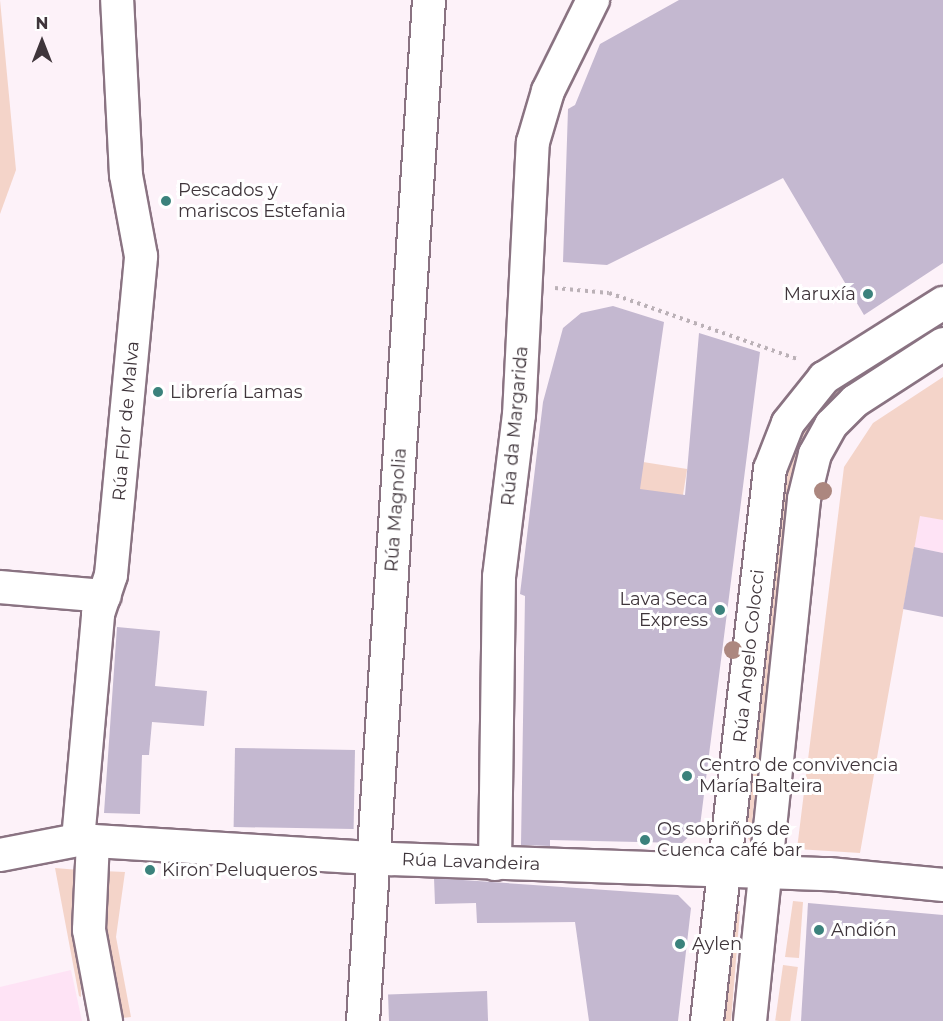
<!DOCTYPE html>
<html>
<head>
<meta charset="utf-8">
<style>
	body { margin:0 }
	#map { position:relative; width:943px; height:1021px; overflow:hidden; background:#fdf2f9; font-family:Montserrat,sans-serif }
	div>[style] { position:absolute }
	.built>* { inset:0; background:#fee3f5 }
	.green>* { inset:0; background:#f4d4c9; transform-origin:0 0 }
	.building>* { inset:0; background:#c4b8d0; transform-origin:0 0 }
	.path>* { height:4px; margin-top:-2px; transform-origin:0; background:repeating-linear-gradient(90deg,#bbb1b7 0 3px,transparent 0 7.5px) }
	.roads { filter:drop-shadow(2px 0 #8a7382) drop-shadow(-2px 0 #8a7382) drop-shadow(0 2px #8a7382) drop-shadow(0 -2px #8a7382) }
	.minor>* { height:32px; margin:-16px; padding:0 16px; transform-origin:16px; border-radius:16px; background:#fff }
	.trees>* { width:18px; height:18px; margin:-9px; border-radius:50%; background:#ac877f }
	.dots>* { width:16px; height:16px; translate:-50% -50%; box-sizing:border-box; border:3px solid #fff; border-radius:50% }
	span { translate:-50% -50%; white-space:nowrap; text-align:center; line-height:1.15; -webkit-text-stroke:6px #fff; paint-order:stroke }
	.poi-label { font-size:18px; color:#3f353b }
	.left { translate:0 -50%; text-align:left }
	.right { translate:-100% -50%; text-align:right }
	.street-label { font-size:18px; color:#3f353b }
	.north { position:absolute; left:12px; top:12px; width:60px; height:60px; -webkit-text-stroke:4px #fff; paint-order:stroke; rotate:0deg; font-size:16px; font-weight:700; line-height:24px; text-align:center; color:#3f353b }
	.north::after { content:''; display:block; margin:auto; width:21px; height:27px; background:#3f353b; clip-path:polygon(50% 0,100% 100%,50% 72%,0 100%) }
</style>
</head>
<body>
<div id="map">
	<div class="built">
		<div style="clip-path:polygon(920px 515px,943px 520px,943px 553px,914px 547px)"></div>
		<div style="clip-path:polygon(71px 970px,82px 1021px,0 1021px,0 987px)"></div>
	</div>
	<div class="green">
		<div style="clip-path:polygon(0 0,16px 170px,0 214px)"></div>
		<div style="clip-path:polygon(943px 377px,943px 520px,920px 516px,860px 853px,797px 849px,844px 467px,873px 423px)"></div>
		<div style="clip-path:polygon(840px 381px,845px 388px,816px 419px,797px 457px,788px 499px,750px 841px,743px 831px,781px 485px,803px 424px)"></div>
		<div style="left:618px;top:458px;width:70px;height:28px;rotate:9deg"></div>
		<div style="clip-path:polygon(55px 868px,79px 870px,81px 997px,79px 996px)"></div>
		<div style="clip-path:polygon(102px 871px,125px 872px,116px 937px,131px 1017px,114px 1019px,103px 949px)"></div>
		<div style="clip-path:polygon(793px 901px,803px 902px,799px 958px,785px 957px)"></div>
		<div style="clip-path:polygon(740px 911px,731px 1021px,721px 1021px,735px 912px)"></div>
		<div style="left:783px;top:965px;width:15px;height:56px;rotate:8deg"></div>
	</div>
	<div class="building">
		<div style="clip-path:polygon(679px 0,943px 0,943px 263px,864px 315px,783px 178px,607px 265px,563px 262px,568px 109px,575px 105px,600px 44px)"></div>
		<div style="clip-path:polygon(613px 306px,664px 322px,640px 489px,685px 495px,699px 333px,760px 352px,700px 826px,682px 843px,550px 840px,550px 846px,521px 845px,525px 596px,520px 594px,543px 402px,563px 328px,581px 313px)"></div>
		<div style="clip-path:polygon(914px 547px,943px 553px,943px 617px,903px 609px)"></div>
		<div style="clip-path:polygon(117px 627px,160px 631px,155px 686px,207px 691px,204px 726px,152px 722px,149px 755px,142px 755px,140px 814px,104px 813px)"></div>
		<div style="left:235px;top:748px;width:120px;height:79px;rotate:1deg"></div>
		<div style="clip-path:polygon(434px 878px,678px 895px,691px 908px,678px 1021px,589px 1021px,575px 922px,477px 923px,476px 903px,435px 904px)"></div>
		<div style="clip-path:polygon(808px 903px,943px 915px,943px 1021px,801px 1021px)"></div>
		<div style="left:487px;top:991px;width:30px;height:99px;rotate:88deg"></div>
	</div>
	<div class="path">
		<div style="left:555px;top:288px;width:54px;rotate:5.3deg"></div>
		<div style="left:609px;top:293px;width:202px;rotate:19.3deg"></div>
	</div>
	<div class="roads">
		<div class="minor">
			<div style="left:0;top:587px;width:105px;rotate:4.9deg"></div>
			<div style="left:78px;top:840px;width:227px;rotate:-84.9deg"></div>
			<div style="left:98px;top:614px;width:41px;rotate:-71.6deg"></div>
			<div style="left:111px;top:575px;width:320px;rotate:-84.6deg"></div>
			<div style="left:141px;top:256px;width:82px;rotate:-100.5deg"></div>
			<div style="left:126px;top:175px;width:175px;rotate:-92.9deg"></div>
			<div style="left:93px;top:841px;width:89px;rotate:92.6deg"></div>
			<div style="left:89px;top:930px;width:93px;rotate:79.4deg"></div>
			<div style="left:0;top:855px;width:79px;rotate:-10.9deg"></div>
			<div style="left:78px;top:840px;width:314px;rotate:3.5deg"></div>
			<div style="left:391px;top:859px;width:438px;rotate:2deg"></div>
			<div style="left:829px;top:874px;width:115px;rotate:5.5deg"></div>
			<div style="left:495px;top:864px;width:287px;rotate:-89.2deg"></div>
			<div style="left:499px;top:577px;width:163px;rotate:-83deg"></div>
			<div style="left:519px;top:415px;width:273px;rotate:-87.1deg"></div>
			<div style="left:533px;top:142px;width:53px;rotate:-73.6deg"></div>
			<div style="left:548px;top:91px;width:102px;rotate:-63.7deg"></div>
			<div style="left:363px;top:1021px;width:1023px;rotate:-86.3deg"></div>
			<div style="left:707px;top:1021px;width:556px;rotate:-83.49deg"></div>
			<div style="left:770px;top:469px;width:49px;rotate:-68.6deg"></div>
			<div style="left:788px;top:423px;width:58px;rotate:-51.3deg"></div>
			<div style="left:824px;top:378px;width:141px;rotate:-32.2deg"></div>
			<div style="left:750px;top:1021px;width:525px;rotate:-84.09deg"></div>
			<div style="left:804px;top:499px;width:46px;rotate:-76.3deg"></div>
			<div style="left:815px;top:454px;width:33px;rotate:-61deg"></div>
			<div style="left:831px;top:425px;width:34px;rotate:-45deg"></div>
			<div style="left:855px;top:401px;width:105px;rotate:-32.9deg"></div>
		</div>
	</div>
	<div class="trees">
		<div style="left:823px;top:491px"></div>
		<div style="left:733px;top:650px"></div>
	</div>
	<div class="dots">
		<div style="left:166px;top:201px;background:#3b827c"></div>
		<div style="left:868px;top:294px;background:#3b827c"></div>
		<div style="left:158px;top:392px;background:#3b827c"></div>
		<div style="left:720px;top:610px;background:#3b827c"></div>
		<div style="left:687px;top:776px;background:#3b827c"></div>
		<div style="left:645px;top:840px;background:#3b827c"></div>
		<div style="left:150px;top:870px;background:#3b827c"></div>
		<div style="left:819px;top:930px;background:#3b827c"></div>
		<div style="left:680px;top:944px;background:#3b827c"></div>
	</div>
	<div class="poi-label">
		<span class="left" style="left:178px;top:201px">Pescados y<br>mariscos Estefania</span>
		<span class="right" style="left:856px;top:294px">Maruxía</span>
		<span class="left" style="left:170px;top:392px">Librería Lamas</span>
		<span class="right" style="left:708px;top:610px">Lava Seca<br>Express</span>
		<span class="left" style="left:699px;top:776px">Centro de convivencia<br>María Balteira</span>
		<span class="left" style="left:657px;top:840px">Os sobriños de<br>Cuenca café bar</span>
		<span class="left" style="left:162px;top:870px">Kiron Peluqueros</span>
		<span class="left" style="left:831px;top:930px">Andión</span>
		<span class="left" style="left:692px;top:944px">Aylen</span>
	</div>
	<div class="street-label">
		<span style="left:126px;top:421px;rotate:-85deg">Rúa Flor de Malva</span>
		<span style="left:515px;top:426px;rotate:-85deg">Rúa da Margarida</span>
		<span style="left:396px;top:510px;rotate:-86deg">Rúa Magnolia</span>
		<span style="left:749px;top:656px;rotate:-84deg">Rúa Angelo Colocci</span>
		<span style="left:471px;top:862px;rotate:2deg">Rúa Lavandeira</span>
	</div>
	<div class="north">N</div>
</div>
</body>
</html>
